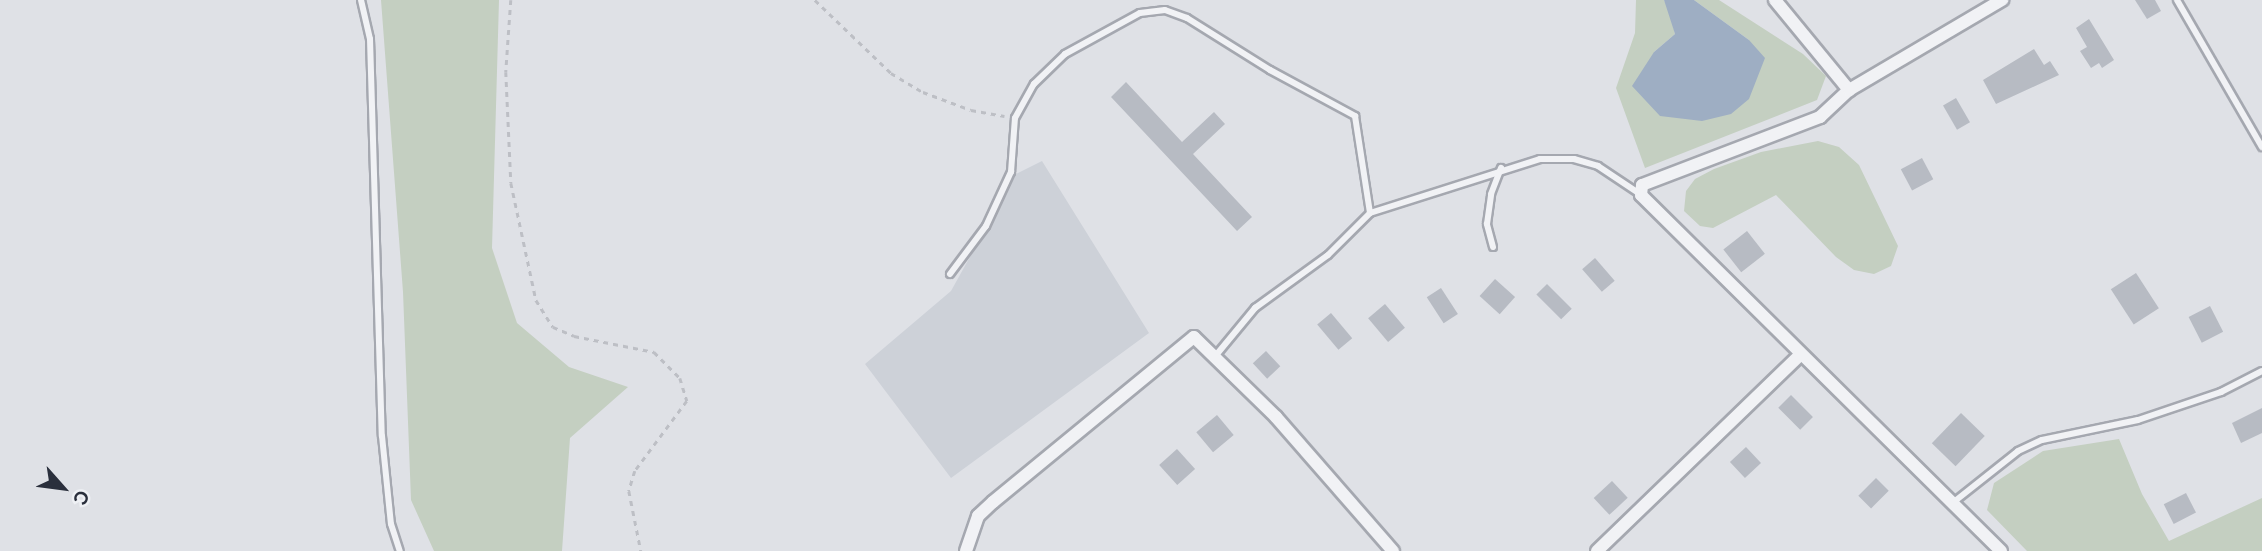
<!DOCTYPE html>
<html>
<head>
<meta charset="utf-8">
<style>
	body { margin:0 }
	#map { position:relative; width:2262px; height:551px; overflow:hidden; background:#dfe1e6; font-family:Raleway,sans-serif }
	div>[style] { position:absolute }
	.built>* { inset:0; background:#cdd1d8 }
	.green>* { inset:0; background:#c4cfc1 }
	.water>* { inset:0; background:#9eaec3 }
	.building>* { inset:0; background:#b7bbc3; transform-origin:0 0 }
	.path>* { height:2.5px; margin-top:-1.25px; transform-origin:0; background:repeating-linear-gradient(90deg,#bdbfc5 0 5px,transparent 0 10px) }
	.roads { filter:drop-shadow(2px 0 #a5a8b0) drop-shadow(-2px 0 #a5a8b0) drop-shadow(0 2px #a5a8b0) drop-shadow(0 -2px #a5a8b0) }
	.lane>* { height:6px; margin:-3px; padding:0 3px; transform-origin:3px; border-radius:3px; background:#f1f2f5 }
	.street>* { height:12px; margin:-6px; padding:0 6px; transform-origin:6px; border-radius:6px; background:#f1f2f5 }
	span { translate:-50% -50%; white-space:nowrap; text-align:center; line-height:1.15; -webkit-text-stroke:7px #eef0f4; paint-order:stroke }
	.north { position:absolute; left:28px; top:453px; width:70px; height:70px; -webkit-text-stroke:5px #eef0f4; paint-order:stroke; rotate:118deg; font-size:19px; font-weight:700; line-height:28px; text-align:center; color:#2a2f3c }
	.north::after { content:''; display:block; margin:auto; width:24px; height:32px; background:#2a2f3c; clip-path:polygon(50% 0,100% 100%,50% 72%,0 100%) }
</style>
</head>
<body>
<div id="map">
	<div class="built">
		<div style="clip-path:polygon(1042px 161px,1149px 333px,951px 478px,865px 364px,951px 291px,1016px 174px)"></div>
	</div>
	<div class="green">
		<div style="clip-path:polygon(381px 0,499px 0,492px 248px,517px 323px,569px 367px,628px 387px,570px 438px,562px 551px,434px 551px,411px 500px,403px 292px)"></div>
		<div style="clip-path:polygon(1636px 0,1664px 0,1670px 12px,1675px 34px,1654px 52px,1749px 40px,1694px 0,1719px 0,1803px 54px,1826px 76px,1817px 100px,1645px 168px,1616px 88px,1635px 33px)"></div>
		<div style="clip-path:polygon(1818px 141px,1839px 147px,1859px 165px,1898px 246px,1891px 266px,1874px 274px,1854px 270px,1836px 257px,1776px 195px,1713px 228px,1700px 226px,1684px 211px,1686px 191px,1695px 179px,1714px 169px,1761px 152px)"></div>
		<div style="clip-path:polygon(2119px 439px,2142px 494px,2169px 541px,2262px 498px,2262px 551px,2027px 551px,1987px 510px,1994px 483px,2043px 451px)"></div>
	</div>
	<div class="water">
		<div style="clip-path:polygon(1664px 0,1694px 0,1749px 40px,1765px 58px,1749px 99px,1731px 114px,1702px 121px,1660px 116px,1632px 86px,1654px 52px,1675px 34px)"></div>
	</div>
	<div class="building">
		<div style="clip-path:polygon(2135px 0,2155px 0,2161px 11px,2147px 19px)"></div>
		<div style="clip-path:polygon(2089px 19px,2114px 60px,2102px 68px,2099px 63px,2091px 68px,2080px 51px,2087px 47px,2076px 28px)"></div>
		<div style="clip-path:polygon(2034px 49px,2044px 65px,2050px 61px,2059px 75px,1996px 104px,1983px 80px)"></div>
		<div style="clip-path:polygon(1126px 82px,1182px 142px,1214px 112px,1225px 124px,1193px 154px,1252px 217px,1237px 231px,1111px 97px)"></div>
		<div style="left:1956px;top:98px;width:28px;height:15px;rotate:60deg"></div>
		<div style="left:1922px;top:158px;width:24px;height:24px;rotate:62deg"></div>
		<div style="left:1747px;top:231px;width:29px;height:30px;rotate:52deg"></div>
		<div style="left:1595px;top:258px;width:30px;height:17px;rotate:49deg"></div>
		<div style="left:2136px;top:273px;width:42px;height:30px;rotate:57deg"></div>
		<div style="left:1495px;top:279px;width:27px;height:23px;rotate:42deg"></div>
		<div style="left:1547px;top:284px;width:35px;height:15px;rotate:45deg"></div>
		<div style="left:1441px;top:288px;width:31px;height:17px;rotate:57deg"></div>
		<div style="left:1385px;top:304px;width:31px;height:22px;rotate:50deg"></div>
		<div style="left:2210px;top:306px;width:29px;height:24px;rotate:63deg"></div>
		<div style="left:1331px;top:313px;width:33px;height:18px;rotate:50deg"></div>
		<div style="left:1266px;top:351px;width:21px;height:18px;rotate:47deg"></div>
		<div style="left:1791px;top:395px;width:31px;height:18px;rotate:45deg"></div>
		<div style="clip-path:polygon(2262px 408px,2262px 433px,2241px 443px,2232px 423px)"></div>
		<div style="left:1961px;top:413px;width:33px;height:42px;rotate:44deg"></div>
		<div style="left:1217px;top:415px;width:26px;height:27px;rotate:50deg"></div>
		<div style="left:1746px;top:447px;width:22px;height:22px;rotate:47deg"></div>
		<div style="left:1177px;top:449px;width:27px;height:24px;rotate:48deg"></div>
		<div style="left:1876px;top:478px;width:18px;height:25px;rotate:45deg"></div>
		<div style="left:1612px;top:481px;width:23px;height:25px;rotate:47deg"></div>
		<div style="left:2186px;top:493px;width:22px;height:25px;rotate:63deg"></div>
	</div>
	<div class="path">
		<div style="left:511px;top:0;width:72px;rotate:94deg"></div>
		<div style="left:506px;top:72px;width:111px;rotate:87.4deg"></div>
		<div style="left:511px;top:183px;width:120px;rotate:77.9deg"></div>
		<div style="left:536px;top:300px;width:32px;rotate:58deg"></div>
		<div style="left:553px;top:327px;width:23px;rotate:23deg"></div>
		<div style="left:574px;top:336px;width:82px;rotate:11.3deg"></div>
		<div style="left:654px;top:352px;width:37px;rotate:45deg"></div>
		<div style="left:680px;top:378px;width:24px;rotate:73deg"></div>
		<div style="left:687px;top:401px;width:87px;rotate:126.6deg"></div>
		<div style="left:635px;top:471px;width:21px;rotate:107deg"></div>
		<div style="left:629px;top:491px;width:61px;rotate:78.7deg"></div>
		<div style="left:815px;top:0;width:105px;rotate:43.8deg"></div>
		<div style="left:891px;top:73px;width:37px;rotate:31deg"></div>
		<div style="left:923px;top:92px;width:51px;rotate:20.6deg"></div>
		<div style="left:971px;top:110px;width:34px;rotate:10deg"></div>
	</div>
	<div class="roads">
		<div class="lane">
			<div style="left:361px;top:0;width:40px;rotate:77deg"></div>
			<div style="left:370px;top:39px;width:397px;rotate:88.3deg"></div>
			<div style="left:382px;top:436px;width:88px;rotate:84.2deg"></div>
			<div style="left:391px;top:524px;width:28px;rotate:72deg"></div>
			<div style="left:2177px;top:0;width:170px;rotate:60deg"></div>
			<div style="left:1493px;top:247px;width:24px;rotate:-105deg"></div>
			<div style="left:1487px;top:224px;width:30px;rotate:-82deg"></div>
			<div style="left:1491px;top:194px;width:28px;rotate:-69deg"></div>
			<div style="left:950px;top:274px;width:60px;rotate:-53.1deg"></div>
			<div style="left:986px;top:226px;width:60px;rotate:-65.2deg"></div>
			<div style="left:1011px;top:172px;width:54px;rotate:-85.8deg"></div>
			<div style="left:1015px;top:118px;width:39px;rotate:-61deg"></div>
			<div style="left:1034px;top:84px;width:43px;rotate:-44.1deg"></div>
			<div style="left:1065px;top:54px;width:85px;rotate:-28.7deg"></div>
			<div style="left:1140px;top:13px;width:25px;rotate:-7deg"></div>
			<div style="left:1165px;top:10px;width:23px;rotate:20deg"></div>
			<div style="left:1187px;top:18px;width:98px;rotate:32.1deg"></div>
			<div style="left:1270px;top:70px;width:97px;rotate:28.4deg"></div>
			<div style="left:1355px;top:116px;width:98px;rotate:81.2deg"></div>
			<div style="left:1370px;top:213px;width:178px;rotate:-17.6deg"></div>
			<div style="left:1540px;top:159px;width:34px"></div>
			<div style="left:1574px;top:159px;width:25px;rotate:16deg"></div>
			<div style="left:1598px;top:166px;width:50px;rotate:33.7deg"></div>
			<div style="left:1217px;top:354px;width:60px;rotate:-50.4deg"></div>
			<div style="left:1255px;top:308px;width:90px;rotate:-36deg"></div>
			<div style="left:1328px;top:255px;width:59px;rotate:-45deg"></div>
			<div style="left:1955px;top:501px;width:80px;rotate:-38.4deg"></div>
			<div style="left:2018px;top:451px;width:26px;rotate:-25deg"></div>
			<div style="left:2042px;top:440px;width:98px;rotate:-11.8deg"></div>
			<div style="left:2138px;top:420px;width:88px;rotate:-18.6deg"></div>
			<div style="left:2221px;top:392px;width:46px;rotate:-27.1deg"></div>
		</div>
		<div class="street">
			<div style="left:1775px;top:0;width:117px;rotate:50.6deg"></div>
			<div style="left:966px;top:551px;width:37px;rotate:-71deg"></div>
			<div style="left:978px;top:516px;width:21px;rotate:-43deg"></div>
			<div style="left:993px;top:502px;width:260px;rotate:-39.4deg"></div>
			<div style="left:1194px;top:337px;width:115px;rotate:44.3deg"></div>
			<div style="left:1276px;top:417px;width:178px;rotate:48.9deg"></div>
			<div style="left:1597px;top:551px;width:282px;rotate:-44deg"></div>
			<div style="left:2001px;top:551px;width:506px;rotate:-135.32deg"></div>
			<div style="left:1641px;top:195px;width:10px;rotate:-84deg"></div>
			<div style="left:1642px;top:185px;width:191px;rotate:-20.9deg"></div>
			<div style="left:1820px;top:117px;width:40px;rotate:-43deg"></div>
			<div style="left:1849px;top:90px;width:178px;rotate:-30.5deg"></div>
		</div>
	</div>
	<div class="north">С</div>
</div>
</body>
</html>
